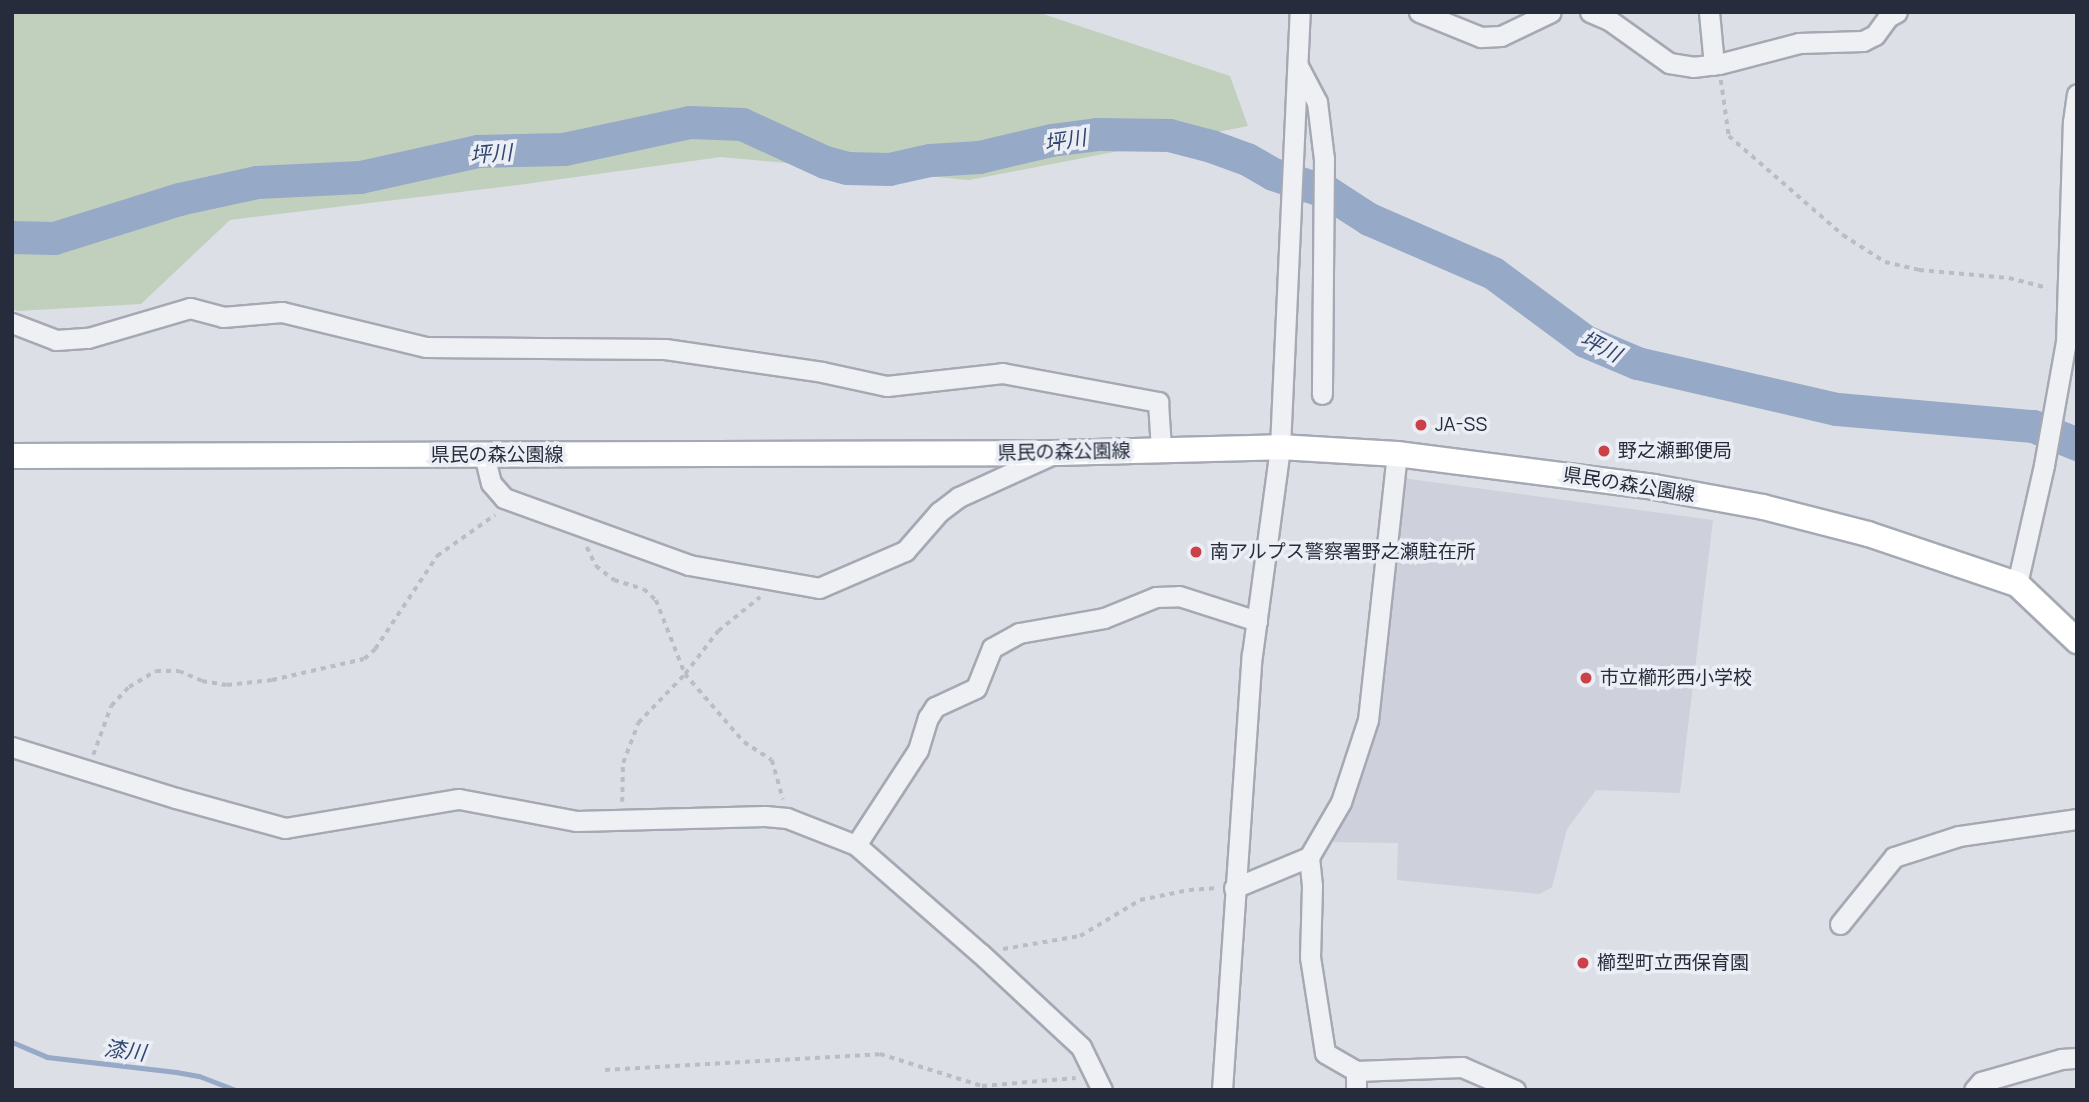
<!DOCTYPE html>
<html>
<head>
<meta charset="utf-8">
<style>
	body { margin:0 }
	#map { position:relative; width:2089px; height:1102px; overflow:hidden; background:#dcdfe6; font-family:Manrope,"Noto Sans JP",sans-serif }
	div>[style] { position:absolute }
	.built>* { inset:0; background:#ced1db }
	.green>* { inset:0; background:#c0d0bd }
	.stream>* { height:5px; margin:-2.5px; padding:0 2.5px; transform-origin:2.5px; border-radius:2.5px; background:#96a9c6 }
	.river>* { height:33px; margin:-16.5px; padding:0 16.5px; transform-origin:16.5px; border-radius:16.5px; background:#96a9c6 }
	.path>* { height:3.5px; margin-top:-1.75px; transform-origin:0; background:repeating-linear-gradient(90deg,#babdc4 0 5px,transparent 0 10px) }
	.roads { filter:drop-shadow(2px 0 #a5a9b3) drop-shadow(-2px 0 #a5a9b3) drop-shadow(0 2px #a5a9b3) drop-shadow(0 -2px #a5a9b3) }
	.minor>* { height:19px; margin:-9.5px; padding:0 9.5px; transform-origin:9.5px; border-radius:9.5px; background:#eef0f4 }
	.major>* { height:24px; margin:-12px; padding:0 12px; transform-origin:12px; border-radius:12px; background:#fff }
	.dots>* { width:19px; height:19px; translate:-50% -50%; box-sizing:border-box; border:4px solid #ebeef4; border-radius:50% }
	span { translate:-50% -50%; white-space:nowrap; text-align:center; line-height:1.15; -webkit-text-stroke:7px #ebeef4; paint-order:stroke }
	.poi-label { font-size:19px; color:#262c3c }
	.left { translate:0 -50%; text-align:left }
	.street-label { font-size:19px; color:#262c3c }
	.water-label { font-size:21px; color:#31466f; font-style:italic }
	.frame { position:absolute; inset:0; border:14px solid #262c3c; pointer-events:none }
</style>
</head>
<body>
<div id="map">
	<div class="built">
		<div style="clip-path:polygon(1402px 478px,1713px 520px,1680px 793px,1596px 790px,1567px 829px,1552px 887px,1540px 894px,1397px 880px,1398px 843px,1324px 842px,1354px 790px)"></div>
	</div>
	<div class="green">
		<div style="clip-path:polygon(12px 12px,1037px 12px,1230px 76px,1248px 126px,969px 180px,721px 157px,511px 186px,230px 220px,141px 304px,17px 311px,12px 309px)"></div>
	</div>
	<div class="stream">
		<div style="left:12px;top:1042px;width:38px;rotate:23deg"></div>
		<div style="left:47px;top:1057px;width:130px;rotate:6.6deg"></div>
		<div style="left:176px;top:1072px;width:23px;rotate:10deg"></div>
		<div style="left:199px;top:1076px;width:39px;rotate:21deg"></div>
	</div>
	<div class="river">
		<div style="left:12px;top:237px;width:42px;rotate:1.4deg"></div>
		<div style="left:54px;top:238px;width:131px;rotate:-17.3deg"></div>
		<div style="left:179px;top:199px;width:80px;rotate:-12.3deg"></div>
		<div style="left:257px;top:182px;width:103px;rotate:-2.8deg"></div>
		<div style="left:360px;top:177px;width:120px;rotate:-12.5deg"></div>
		<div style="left:477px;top:151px;width:87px;rotate:-1.3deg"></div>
		<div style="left:564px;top:149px;width:129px;rotate:-12.1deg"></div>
		<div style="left:690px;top:122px;width:52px;rotate:2.2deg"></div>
		<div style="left:742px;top:124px;width:91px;rotate:24.6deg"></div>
		<div style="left:825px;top:162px;width:23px;rotate:15deg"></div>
		<div style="left:847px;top:168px;width:42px;rotate:1.4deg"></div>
		<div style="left:889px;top:169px;width:42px;rotate:-12.4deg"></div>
		<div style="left:930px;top:160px;width:49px;rotate:-3.5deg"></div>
		<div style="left:979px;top:157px;width:74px;rotate:-13.3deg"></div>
		<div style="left:1051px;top:140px;width:46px;rotate:-7.4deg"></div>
		<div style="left:1097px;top:134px;width:72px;rotate:0.8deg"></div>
		<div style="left:1169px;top:135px;width:43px;rotate:14.7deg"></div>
		<div style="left:1211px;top:146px;width:38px;rotate:20deg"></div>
		<div style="left:1247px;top:159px;width:30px;rotate:30deg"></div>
		<div style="left:1273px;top:174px;width:57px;rotate:18.4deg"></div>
		<div style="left:1327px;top:192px;width:50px;rotate:32.7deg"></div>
		<div style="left:1369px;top:219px;width:135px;rotate:23.5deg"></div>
		<div style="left:1493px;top:273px;width:114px;rotate:36.5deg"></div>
		<div style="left:1585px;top:341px;width:56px;rotate:22.9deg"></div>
		<div style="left:1637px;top:363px;width:205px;rotate:13deg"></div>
		<div style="left:1837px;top:409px;width:197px;rotate:5deg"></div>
		<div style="left:2033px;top:426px;width:48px;rotate:22.2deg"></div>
	</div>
	<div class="path">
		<div style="left:1721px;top:80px;width:57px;rotate:81.9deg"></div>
		<div style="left:1729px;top:136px;width:151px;rotate:41deg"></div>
		<div style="left:1843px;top:235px;width:50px;rotate:32.7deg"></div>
		<div style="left:1885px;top:262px;width:35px;rotate:13deg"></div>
		<div style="left:1919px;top:270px;width:90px;rotate:5.1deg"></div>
		<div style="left:2009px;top:278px;width:40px;rotate:14.4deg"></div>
		<div style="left:587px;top:547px;width:21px;rotate:65deg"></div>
		<div style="left:596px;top:566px;width:23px;rotate:38deg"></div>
		<div style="left:614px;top:580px;width:31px;rotate:17deg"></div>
		<div style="left:644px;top:589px;width:16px;rotate:43deg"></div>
		<div style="left:656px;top:600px;width:79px;rotate:68.6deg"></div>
		<div style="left:685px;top:674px;width:90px;rotate:49.1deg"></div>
		<div style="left:744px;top:742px;width:33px;rotate:33deg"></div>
		<div style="left:772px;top:760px;width:41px;rotate:74.2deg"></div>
		<div style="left:93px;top:755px;width:52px;rotate:-69.8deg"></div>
		<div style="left:111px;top:706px;width:26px;rotate:-47deg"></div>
		<div style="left:129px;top:687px;width:31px;rotate:-31deg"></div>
		<div style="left:156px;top:671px;width:23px"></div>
		<div style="left:179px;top:671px;width:25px;rotate:23deg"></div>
		<div style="left:202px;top:681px;width:25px;rotate:9deg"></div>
		<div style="left:227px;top:685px;width:45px;rotate:-6.3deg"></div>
		<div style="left:272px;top:680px;width:94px;rotate:-12.9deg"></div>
		<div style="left:364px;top:659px;width:15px;rotate:-42deg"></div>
		<div style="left:375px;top:649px;width:112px;rotate:-56.3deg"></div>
		<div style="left:437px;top:556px;width:71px;rotate:-35.3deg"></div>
		<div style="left:622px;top:802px;width:39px;rotate:-89deg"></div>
		<div style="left:623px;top:763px;width:43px;rotate:-69.4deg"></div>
		<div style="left:638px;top:723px;width:68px;rotate:-46.2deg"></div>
		<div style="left:685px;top:674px;width:54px;rotate:-52.5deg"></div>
		<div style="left:718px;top:631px;width:54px;rotate:-39deg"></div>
		<div style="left:1003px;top:949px;width:78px;rotate:-9.6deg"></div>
		<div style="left:1080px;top:936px;width:70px;rotate:-31deg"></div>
		<div style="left:1140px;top:900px;width:50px;rotate:-11.5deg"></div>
		<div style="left:1189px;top:890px;width:29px;rotate:-4deg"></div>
		<div style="left:605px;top:1070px;width:275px;rotate:-3.3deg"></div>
		<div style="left:880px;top:1054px;width:107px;rotate:17.4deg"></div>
		<div style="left:982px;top:1086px;width:94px;rotate:-4.9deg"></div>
	</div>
	<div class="roads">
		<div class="minor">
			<div style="left:1419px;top:12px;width:67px;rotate:22deg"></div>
			<div style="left:1481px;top:37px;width:20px;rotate:-3deg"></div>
			<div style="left:1501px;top:36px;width:55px;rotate:-25.6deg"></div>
			<div style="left:1590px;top:12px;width:21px;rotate:23deg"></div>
			<div style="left:1609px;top:20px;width:74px;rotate:35.6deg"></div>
			<div style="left:1669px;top:63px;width:24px;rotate:9deg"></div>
			<div style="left:1693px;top:67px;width:26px;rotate:-7deg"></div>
			<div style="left:1719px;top:64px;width:83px;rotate:-14.7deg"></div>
			<div style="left:1799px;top:43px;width:64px;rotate:-1.8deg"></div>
			<div style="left:1863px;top:41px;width:13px;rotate:-27deg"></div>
			<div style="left:1875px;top:35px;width:22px;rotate:-54deg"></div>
			<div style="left:1888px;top:17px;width:10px;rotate:-29deg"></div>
			<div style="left:1709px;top:12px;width:53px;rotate:84.6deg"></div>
			<div style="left:1298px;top:66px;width:41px;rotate:62.2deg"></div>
			<div style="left:1317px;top:102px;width:57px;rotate:83deg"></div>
			<div style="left:1324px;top:159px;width:235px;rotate:90.5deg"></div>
			<div style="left:12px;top:323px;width:47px;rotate:21.1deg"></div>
			<div style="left:56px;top:340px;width:32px;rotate:-4deg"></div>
			<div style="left:88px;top:338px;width:106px;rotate:-16.4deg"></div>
			<div style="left:190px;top:308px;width:34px;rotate:15deg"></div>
			<div style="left:223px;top:317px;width:59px;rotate:-4.8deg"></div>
			<div style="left:282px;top:312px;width:148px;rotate:13.7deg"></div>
			<div style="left:426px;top:347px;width:239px;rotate:0.5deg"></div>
			<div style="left:665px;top:349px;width:159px;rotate:8.3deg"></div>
			<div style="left:822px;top:372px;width:66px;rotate:12.2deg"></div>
			<div style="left:887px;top:386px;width:116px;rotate:-6.4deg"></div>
			<div style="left:1002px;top:373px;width:159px;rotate:10.5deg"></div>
			<div style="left:1158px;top:402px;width:47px;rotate:86.3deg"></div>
			<div style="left:484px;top:455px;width:29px;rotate:76deg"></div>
			<div style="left:491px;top:483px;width:20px;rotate:49deg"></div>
			<div style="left:504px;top:498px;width:197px;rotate:19.9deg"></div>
			<div style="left:689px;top:565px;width:132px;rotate:10deg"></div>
			<div style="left:819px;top:588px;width:94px;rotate:-23.3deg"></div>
			<div style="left:905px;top:551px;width:52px;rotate:-48.9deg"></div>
			<div style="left:939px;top:512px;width:25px;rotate:-37deg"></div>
			<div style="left:959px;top:497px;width:99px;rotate:-24.5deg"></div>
			<div style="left:2017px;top:584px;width:122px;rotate:-77.2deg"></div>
			<div style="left:2044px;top:465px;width:125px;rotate:-79.9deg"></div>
			<div style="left:2066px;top:342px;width:220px;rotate:-88.2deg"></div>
			<div style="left:2073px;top:122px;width:28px;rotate:-82deg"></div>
			<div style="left:12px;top:747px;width:172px;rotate:17.3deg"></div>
			<div style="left:176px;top:798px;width:113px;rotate:15.4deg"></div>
			<div style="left:285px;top:828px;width:176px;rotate:-9.5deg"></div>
			<div style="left:459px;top:799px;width:120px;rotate:10.6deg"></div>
			<div style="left:577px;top:821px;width:188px;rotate:-1.5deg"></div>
			<div style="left:765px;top:816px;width:22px;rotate:5deg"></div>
			<div style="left:787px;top:818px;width:74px;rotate:21.4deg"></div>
			<div style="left:856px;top:845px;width:164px;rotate:41.1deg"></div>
			<div style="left:980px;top:953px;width:138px;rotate:42.9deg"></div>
			<div style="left:1081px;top:1047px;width:48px;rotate:64deg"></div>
			<div style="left:856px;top:845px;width:113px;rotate:-56.9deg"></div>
			<div style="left:918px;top:750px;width:34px;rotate:-73deg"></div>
			<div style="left:928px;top:718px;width:13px;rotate:-58deg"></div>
			<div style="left:935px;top:707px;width:45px;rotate:-24.9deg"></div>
			<div style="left:976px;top:688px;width:43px;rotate:-68.2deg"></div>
			<div style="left:992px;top:648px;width:31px;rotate:-29deg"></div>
			<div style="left:1019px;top:633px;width:86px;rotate:-10deg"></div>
			<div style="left:1104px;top:618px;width:56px;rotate:-22deg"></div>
			<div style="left:1156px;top:597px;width:23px;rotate:-2deg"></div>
			<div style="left:1179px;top:596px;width:82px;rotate:17.8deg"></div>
			<div style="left:1309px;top:857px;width:29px;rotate:84deg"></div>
			<div style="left:1312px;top:886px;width:71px;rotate:91.6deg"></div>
			<div style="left:1310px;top:957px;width:97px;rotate:81.1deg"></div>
			<div style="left:1325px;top:1053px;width:36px;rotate:30deg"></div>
			<div style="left:1356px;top:1071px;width:106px;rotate:-2.2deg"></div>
			<div style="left:1462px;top:1067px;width:58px;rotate:23.5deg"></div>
			<div style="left:1234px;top:888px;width:81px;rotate:-22.5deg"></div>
			<div style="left:1309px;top:857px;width:64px;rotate:-59.8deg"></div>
			<div style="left:1341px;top:802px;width:86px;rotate:-71.8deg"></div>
			<div style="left:1368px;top:720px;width:268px;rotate:-83.8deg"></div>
			<div style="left:1840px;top:924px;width:86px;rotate:-51.1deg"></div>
			<div style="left:1894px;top:857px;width:68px;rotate:-17.9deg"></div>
			<div style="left:1959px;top:836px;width:119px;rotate:-8.2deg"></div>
			<div style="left:1356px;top:1071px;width:19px;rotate:90deg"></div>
			<div style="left:1222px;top:1090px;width:436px;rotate:-86.1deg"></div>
			<div style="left:1252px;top:655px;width:210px;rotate:-82.3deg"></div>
			<div style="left:1280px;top:447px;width:435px;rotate:-87.4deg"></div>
			<div style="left:1974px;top:1090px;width:11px;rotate:-49deg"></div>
			<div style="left:1981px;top:1082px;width:83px;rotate:-16deg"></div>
			<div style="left:2061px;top:1059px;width:16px;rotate:-4deg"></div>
		</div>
		<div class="major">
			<div style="left:12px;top:456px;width:1044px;rotate:-0.16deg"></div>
			<div style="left:1056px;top:453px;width:224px;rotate:-1.5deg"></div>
			<div style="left:1280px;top:447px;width:117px;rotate:3.4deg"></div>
			<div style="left:1397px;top:454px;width:259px;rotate:7.3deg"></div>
			<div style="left:1654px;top:487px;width:111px;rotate:10.4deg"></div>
			<div style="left:1763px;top:507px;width:108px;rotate:14.4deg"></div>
			<div style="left:1868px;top:534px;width:157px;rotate:18.6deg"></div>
			<div style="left:2017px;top:584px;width:83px;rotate:43.5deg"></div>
		</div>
	</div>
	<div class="dots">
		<div style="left:1421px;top:425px;background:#cc4047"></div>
		<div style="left:1604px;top:451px;background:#cc4047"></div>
		<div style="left:1196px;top:552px;background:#cc4047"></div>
		<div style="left:1586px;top:678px;background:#cc4047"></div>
		<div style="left:1583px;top:963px;background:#cc4047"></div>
	</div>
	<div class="poi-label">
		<span class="left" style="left:1435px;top:425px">JA-SS</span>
		<span class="left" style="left:1618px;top:451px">野之瀬郵便局</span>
		<span class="left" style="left:1210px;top:552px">南アルプス警察署野之瀬駐在所</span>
		<span class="left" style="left:1600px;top:678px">市立櫛形西小学校</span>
		<span class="left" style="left:1597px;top:963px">櫛型町立西保育園</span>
	</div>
	<div class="street-label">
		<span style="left:1064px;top:452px;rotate:-1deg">県民の森公園線</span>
		<span style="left:497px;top:455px">県民の森公園線</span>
		<span style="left:1629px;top:485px;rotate:9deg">県民の森公園線</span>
	</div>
	<div class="water-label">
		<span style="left:1065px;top:140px;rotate:-9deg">坪川</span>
		<span style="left:491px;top:153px;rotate:-4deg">坪川</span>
		<span style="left:1601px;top:346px;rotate:27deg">坪川</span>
		<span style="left:125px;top:1050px;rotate:7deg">漆川</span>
	</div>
	<div class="frame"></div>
</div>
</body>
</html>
